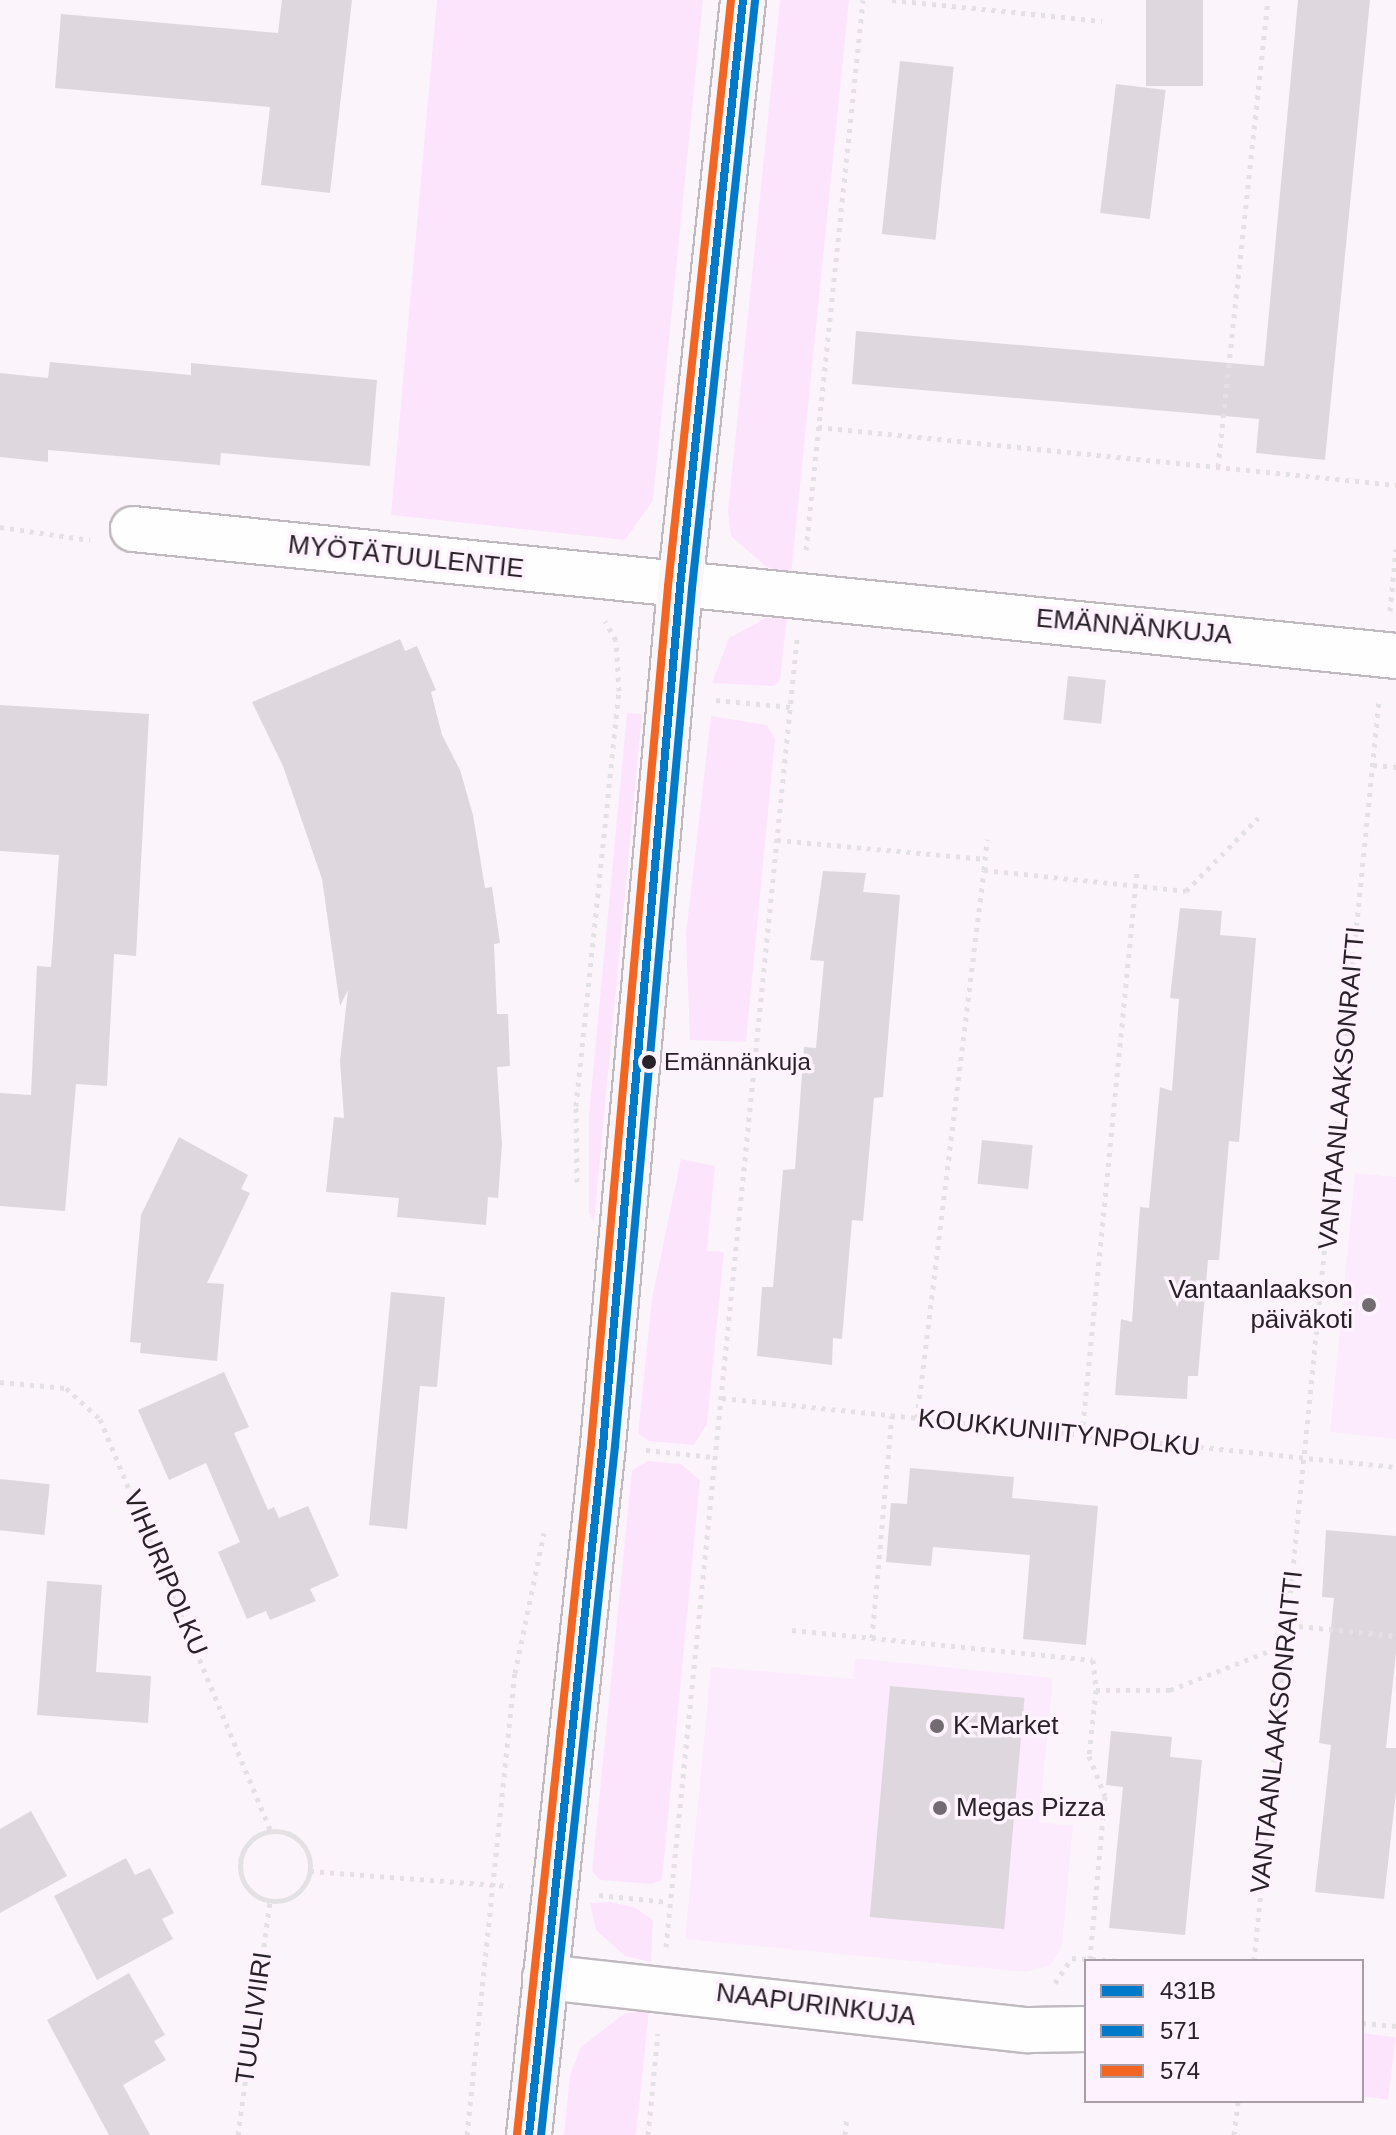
<!DOCTYPE html>
<html>
<head>
<meta charset="utf-8">
<style>
	body { margin:0 }
	#map { position:relative; width:1396px; height:2135px; overflow:hidden; background:#fbf5fb; font-family:Helvetica,sans-serif }
	div>[style] { position:absolute }
	.built>* { inset:0; background:#fcebfc }
	.green>* { inset:0; background:#fde4fd; transform-origin:0 0 }
	.building>* { inset:0; background:#ded8de; transform-origin:0 0 }
	.path>* { height:5px; margin-top:-2.5px; transform-origin:0; background:repeating-linear-gradient(90deg,#e4e1e4 0 4px,transparent 0 10px) }
	.path>.ring { margin:-2.5px; padding:0; box-sizing:content-box; background:none; border:5px solid #e4e1e4; border-radius:50% }
	.roads { filter:drop-shadow(2px 0 #c0bac0) drop-shadow(-2px 0 #c0bac0) drop-shadow(0 2px #c0bac0) drop-shadow(0 -2px #c0bac0) }
	.street>* { height:44px; margin:-22px; padding:0 22px; transform-origin:22px; border-radius:22px; background:#fefefe }
	.secondary>* { height:44px; margin:-22px; padding:0 22px; transform-origin:22px; border-radius:22px; background:#f9f6fa }
	.bus-1>* { height:8px; margin:-4px; padding:0 4px; transform-origin:4px; border-radius:4px; background:#007ac9 }
	.bus-2>* { height:8px; margin:-4px; padding:0 4px; transform-origin:4px; border-radius:4px; background:#007ac9 }
	.bus-3>* { height:8px; margin:-4px; padding:0 4px; transform-origin:4px; border-radius:4px; background:#f26522 }
	.dots>* { width:22px; height:22px; translate:-50% -50%; box-sizing:border-box; border:4px solid #fef2fe; border-radius:50% }
	span { translate:-50% -50%; white-space:nowrap; text-align:center; line-height:1.15; -webkit-text-stroke:7px #fef2fe; paint-order:stroke }
	.bus-label { font-size:24px; color:#282128 }
	.left { translate:0 -50%; text-align:left }
	.street-label { font-size:26px; color:#282128 }
	.poi-label { font-size:26px; color:#282128 }
	.right { translate:-100% -50%; text-align:right }
	.legend { position:absolute; left:1084px; top:1959px; width:280px; height:144px; box-sizing:border-box; background:#fef2fe; border:2px solid #a89ea8; margin:0; padding:10px 14px; list-style:none; font-size:24px; color:#282128 }
	.legend li { display:flex; align-items:center; gap:16px; height:40px }
	.legend b { width:40px; border:2px solid #a89ea8 }
</style>
</head>
<body>
<div id="map">
	<div class="built">
		<div style="clip-path:polygon(1355px 1173px,1396px 1177px,1396px 1439px,1330px 1432px)"></div>
		<div style="clip-path:polygon(855px 1658px,1053px 1678px,1039px 1822px,1073px 1826px,1062px 1946px,1050px 1966px,1026px 1972px,685px 1939px,711px 1667px,853px 1679px)"></div>
	</div>
	<div class="green">
		<div style="clip-path:polygon(437px 0,703px 0,653px 500px,625px 540px,391px 515px)"></div>
		<div style="clip-path:polygon(780px 0,849px 0,791px 576px,765px 566px,731px 536px,728px 511px)"></div>
		<div style="clip-path:polygon(787px 617px,780px 680px,774px 686px,712px 683px,729px 638px,766px 618px)"></div>
		<div style="clip-path:polygon(627px 713px,642px 714px,594px 1222px,589px 1213px,589px 1115px)"></div>
		<div style="clip-path:polygon(711px 716px,767px 725px,775px 739px,746px 1042px,690px 1040px,686px 934px)"></div>
		<div style="clip-path:polygon(681px 1159px,715px 1166px,707px 1251px,724px 1252px,707px 1424px,694px 1445px,649px 1441px,638px 1434px,652px 1299px)"></div>
		<div style="clip-path:polygon(648px 1461px,681px 1464px,700px 1480px,662px 1880px,651px 1884px,600px 1880px,592px 1871px,632px 1470px)"></div>
		<div style="clip-path:polygon(610px 1902px,634px 1907px,653px 1920px,651px 1962px,625px 1956px,596px 1930px,590px 1903px)"></div>
		<div style="clip-path:polygon(649px 2011px,636px 2135px,564px 2135px,570px 2075px,581px 2047px,625px 2013px)"></div>
		<div style="left:1362px;top:2033px;width:34px;height:63px;rotate:7deg"></div>
	</div>
	<div class="building">
		<div style="clip-path:polygon(282px 0,352px 0,330px 193px,261px 185px,270px 107px,55px 88px,61px 14px,278px 33px)"></div>
		<div style="left:1146px;top:0;width:57px;height:86px"></div>
		<div style="clip-path:polygon(1298px 0,1370px 0,1325px 460px,1256px 453px,1259px 419px,852px 384px,856px 331px,1264px 366px)"></div>
		<div style="left:900px;top:61px;width:54px;height:174px;rotate:6deg"></div>
		<div style="left:1116px;top:84px;width:50px;height:130px;rotate:7deg"></div>
		<div style="clip-path:polygon(50px 362px,191px 375px,191px 363px,377px 380px,370px 466px,221px 453px,220px 465px,48px 450px,48px 462px,0 457px,0 373px,48px 378px)"></div>
		<div style="clip-path:polygon(400px 639px,405px 651px,417px 646px,436px 690px,431px 692px,442px 735px,460px 770px,473px 815px,485px 888px,492px 887px,500px 943px,494px 944px,497px 1014px,508px 1014px,510px 1066px,497px 1067px,502px 1145px,498px 1198px,488px 1197px,486px 1225px,397px 1217px,399px 1198px,326px 1192px,334px 1117px,344px 1118px,340px 1061px,348px 990px,340px 1006px,322px 879px,283px 766px,252px 702px)"></div>
		<div style="left:1068px;top:676px;width:38px;height:44px;rotate:6deg"></div>
		<div style="clip-path:polygon(0 705px,149px 714px,136px 956px,114px 954px,107px 1086px,76px 1084px,65px 1211px,0 1206px,0 1093px,31px 1095px,37px 966px,51px 967px,59px 855px,0 851px)"></div>
		<div style="clip-path:polygon(823px 871px,866px 873px,863px 892px,900px 895px,883px 1097px,874px 1098px,863px 1221px,852px 1220px,842px 1339px,833px 1338px,832px 1365px,757px 1356px,762px 1287px,773px 1287px,783px 1170px,795px 1169px,804px 1047px,816px 1048px,824px 961px,810px 960px)"></div>
		<div style="clip-path:polygon(1180px 908px,1222px 911px,1220px 935px,1256px 938px,1239px 1142px,1229px 1141px,1219px 1260px,1208px 1260px,1198px 1376px,1188px 1376px,1187px 1399px,1115px 1395px,1121px 1319px,1132px 1322px,1140px 1207px,1149px 1208px,1160px 1087px,1172px 1091px,1179px 999px,1170px 998px)"></div>
		<div style="clip-path:polygon(179px 1137px,248px 1175px,241px 1189px,250px 1193px,207px 1283px,224px 1284px,217px 1361px,140px 1353px,141px 1343px,130px 1342px,141px 1215px)"></div>
		<div style="left:982px;top:1140px;width:51px;height:44px;rotate:6deg"></div>
		<div style="clip-path:polygon(391px 1292px,445px 1297px,437px 1387px,420px 1386px,407px 1529px,369px 1525px)"></div>
		<div style="clip-path:polygon(224px 1372px,249px 1427px,234px 1433px,268px 1510px,274px 1507px,279px 1518px,308px 1506px,339px 1576px,310px 1589px,316px 1601px,270px 1620px,266px 1611px,247px 1619px,218px 1552px,240px 1542px,206px 1463px,169px 1480px,138px 1410px)"></div>
		<div style="clip-path:polygon(910px 1468px,1014px 1477px,1012px 1498px,1098px 1506px,1086px 1645px,1023px 1639px,1030px 1555px,933px 1547px,931px 1566px,886px 1562px,891px 1503px,907px 1504px)"></div>
		<div style="left:0;top:1479px;width:50px;height:51px;rotate:6deg"></div>
		<div style="clip-path:polygon(1326px 1530px,1396px 1536px,1396px 1653px,1386px 1748px,1396px 1748px,1396px 1792px,1384px 1899px,1315px 1892px,1331px 1745px,1319px 1743px,1334px 1598px,1322px 1597px)"></div>
		<div style="clip-path:polygon(47px 1581px,102px 1585px,96px 1672px,151px 1676px,148px 1723px,37px 1715px)"></div>
		<div style="left:890px;top:1686px;width:135px;height:232px;rotate:5deg"></div>
		<div style="clip-path:polygon(1111px 1731px,1172px 1737px,1170px 1757px,1202px 1760px,1185px 1935px,1109px 1928px,1123px 1787px,1106px 1785px)"></div>
		<div style="clip-path:polygon(31px 1811px,67px 1876px,0 1913px,0 1829px)"></div>
		<div style="clip-path:polygon(126px 1858px,135px 1875px,150px 1868px,174px 1913px,162px 1919px,173px 1939px,97px 1980px,54px 1896px)"></div>
		<div style="clip-path:polygon(129px 1973px,165px 2035px,154px 2041px,166px 2060px,123px 2085px,150px 2135px,109px 2135px,47px 2020px)"></div>
	</div>
	<div class="path">
		<div style="left:892px;top:0;width:211px;rotate:5.7deg"></div>
		<div style="left:818px;top:427px;width:581px;rotate:5.73deg"></div>
		<div style="left:1218px;top:467px;width:470px;rotate:-83.9deg"></div>
		<div style="left:0;top:527px;width:91px;rotate:8.2deg"></div>
		<div style="left:806px;top:550px;width:553px;rotate:-84.08deg"></div>
		<div style="left:1390px;top:611px;width:62px;rotate:-84.5deg"></div>
		<div style="left:716px;top:700px;width:75px;rotate:5.3deg"></div>
		<div style="left:1373px;top:765px;width:23px;rotate:5deg"></div>
		<div style="left:777px;top:840px;width:209px;rotate:5.2deg"></div>
		<div style="left:984px;top:870px;width:31px;rotate:-84deg"></div>
		<div style="left:577px;top:1182px;width:76px;rotate:-90.8deg"></div>
		<div style="left:576px;top:1106px;width:417px;rotate:-84.1deg"></div>
		<div style="left:619px;top:691px;width:51px;rotate:-93.4deg"></div>
		<div style="left:616px;top:640px;width:22px;rotate:-120deg"></div>
		<div style="left:0;top:1382px;width:66px;rotate:5.2deg"></div>
		<div style="left:66px;top:1388px;width:46px;rotate:42.4deg"></div>
		<div style="left:100px;top:1419px;width:446px;rotate:67.5deg"></div>
		<div style="left:722px;top:1398px;width:678px;rotate:5.85deg"></div>
		<div style="left:917px;top:1418px;width:552px;rotate:-83.03deg"></div>
		<div style="left:984px;top:870px;width:203px;rotate:5.9deg"></div>
		<div style="left:1186px;top:891px;width:103px;rotate:-45.4deg"></div>
		<div style="left:1082px;top:1435px;width:567px;rotate:-84.43deg"></div>
		<div style="left:646px;top:1450px;width:67px;rotate:6deg"></div>
		<div style="left:1289px;top:1625px;width:108px;rotate:5.9deg"></div>
		<div style="left:792px;top:1630px;width:302px;rotate:5.7deg"></div>
		<div style="left:1093px;top:1660px;width:30px;rotate:84deg"></div>
		<div style="left:1096px;top:1690px;width:66px;rotate:96.1deg"></div>
		<div style="left:1089px;top:1756px;width:43px;rotate:68.2deg"></div>
		<div style="left:1105px;top:1796px;width:163px;rotate:95.3deg"></div>
		<div style="left:872px;top:1638px;width:223px;rotate:-84.9deg"></div>
		<div style="left:1096px;top:1690px;width:74px"></div>
		<div style="left:1170px;top:1690px;width:126px;rotate:-21.5deg"></div>
		<div class="ring" style="left:240px;top:1831px;width:65px;height:65px"></div>
		<div style="left:310px;top:1871px;width:200px;rotate:4.3deg"></div>
		<div style="left:599px;top:1895px;width:70px;rotate:5.7deg"></div>
		<div style="left:666px;top:1947px;width:1314px;rotate:-84.28deg"></div>
		<div style="left:1254px;top:1961px;width:1267px;rotate:-84.34deg"></div>
		<div style="left:1055px;top:1983px;width:30px;rotate:-56deg"></div>
		<div style="left:1072px;top:1958px;width:51px;rotate:3.4deg"></div>
		<div style="left:1362px;top:2023px;width:34px;rotate:5deg"></div>
		<div style="left:238px;top:2135px;width:236px;rotate:-82.2deg"></div>
		<div style="left:467px;top:2135px;width:464px;rotate:-84.1deg"></div>
		<div style="left:515px;top:1673px;width:143px;rotate:-78.3deg"></div>
		<div style="left:648px;top:2135px;width:102px;rotate:-84.4deg"></div>
		<div style="left:845px;top:2135px;width:19px;rotate:-84deg"></div>
		<div style="left:1234px;top:2135px;width:34px;rotate:-83deg"></div>
	</div>
	<div class="roads">
		<div class="street">
			<div style="left:133px;top:529px;width:1269px;rotate:5.74deg"></div>
			<div style="left:545px;top:1977px;width:486px;rotate:6.3deg"></div>
			<div style="left:1028px;top:2030px;width:58px;rotate:-1deg"></div>
		</div>
		<div class="secondary">
			<div style="left:529px;top:2135px;width:694px;rotate:-83.88deg"></div>
			<div style="left:603px;top:1445px;width:861px;rotate:-84.87deg"></div>
			<div style="left:680px;top:587px;width:590px;rotate:-83.87deg"></div>
		</div>
	</div>
	<div class="bus-1">
		<div style="left:529px;top:2135px;width:694px;rotate:-83.88deg"></div>
		<div style="left:603px;top:1445px;width:861px;rotate:-84.87deg"></div>
		<div style="left:680px;top:587px;width:590px;rotate:-83.87deg"></div>
	</div>
	<div class="bus-2">
		<div style="left:541px;top:2135px;width:693px;rotate:-83.87deg"></div>
		<div style="left:615px;top:1446px;width:861px;rotate:-84.87deg"></div>
		<div style="left:692px;top:588px;width:590px;rotate:-83.87deg"></div>
	</div>
	<div class="bus-3">
		<div style="left:517px;top:2134px;width:694px;rotate:-83.88deg"></div>
		<div style="left:591px;top:1444px;width:861px;rotate:-84.87deg"></div>
		<div style="left:668px;top:586px;width:589px;rotate:-83.86deg"></div>
	</div>
	<div class="dots">
		<div style="left:649px;top:1062px;background:#282128"></div>
		<div style="left:1369px;top:1305px;background:#726b72"></div>
		<div style="left:937px;top:1726px;background:#726b72"></div>
		<div style="left:940px;top:1808px;background:#726b72"></div>
	</div>
	<div class="bus-label">
		<span class="left" style="left:664px;top:1062px">Emännänkuja</span>
	</div>
	<div class="street-label">
		<span style="left:406px;top:557px;rotate:6deg">MYÖTÄTUULENTIE</span>
		<span style="left:1134px;top:627px;rotate:5deg">EMÄNNÄNKUJA</span>
		<span style="left:1342px;top:1088px;rotate:-85deg">VANTAANLAAKSONRAITTI</span>
		<span style="left:1059px;top:1433px;rotate:6deg">KOUKKUNIITYNPOLKU</span>
		<span style="left:165px;top:1573px;rotate:67deg">VIHURIPOLKU</span>
		<span style="left:1277px;top:1732px;rotate:-84deg">VANTAANLAAKSONRAITTI</span>
		<span style="left:816px;top:2005px;rotate:7deg">NAAPURINKUJA</span>
		<span style="left:254px;top:2018px;rotate:-82deg">TUULIVIIRI</span>
	</div>
	<div class="poi-label">
		<span class="right" style="left:1353px;top:1305px">Vantaanlaakson<br>päiväkoti</span>
		<span class="left" style="left:953px;top:1726px">K-Market</span>
		<span class="left" style="left:956px;top:1808px">Megas Pizza</span>
	</div>
	<ul class="legend">
	<li><b style="height:10px;background:#007ac9"></b>431B</li>
	<li><b style="height:10px;background:#007ac9"></b>571</li>
	<li><b style="height:10px;background:#f26522"></b>574</li>
	</ul>
</div>
</body>
</html>
